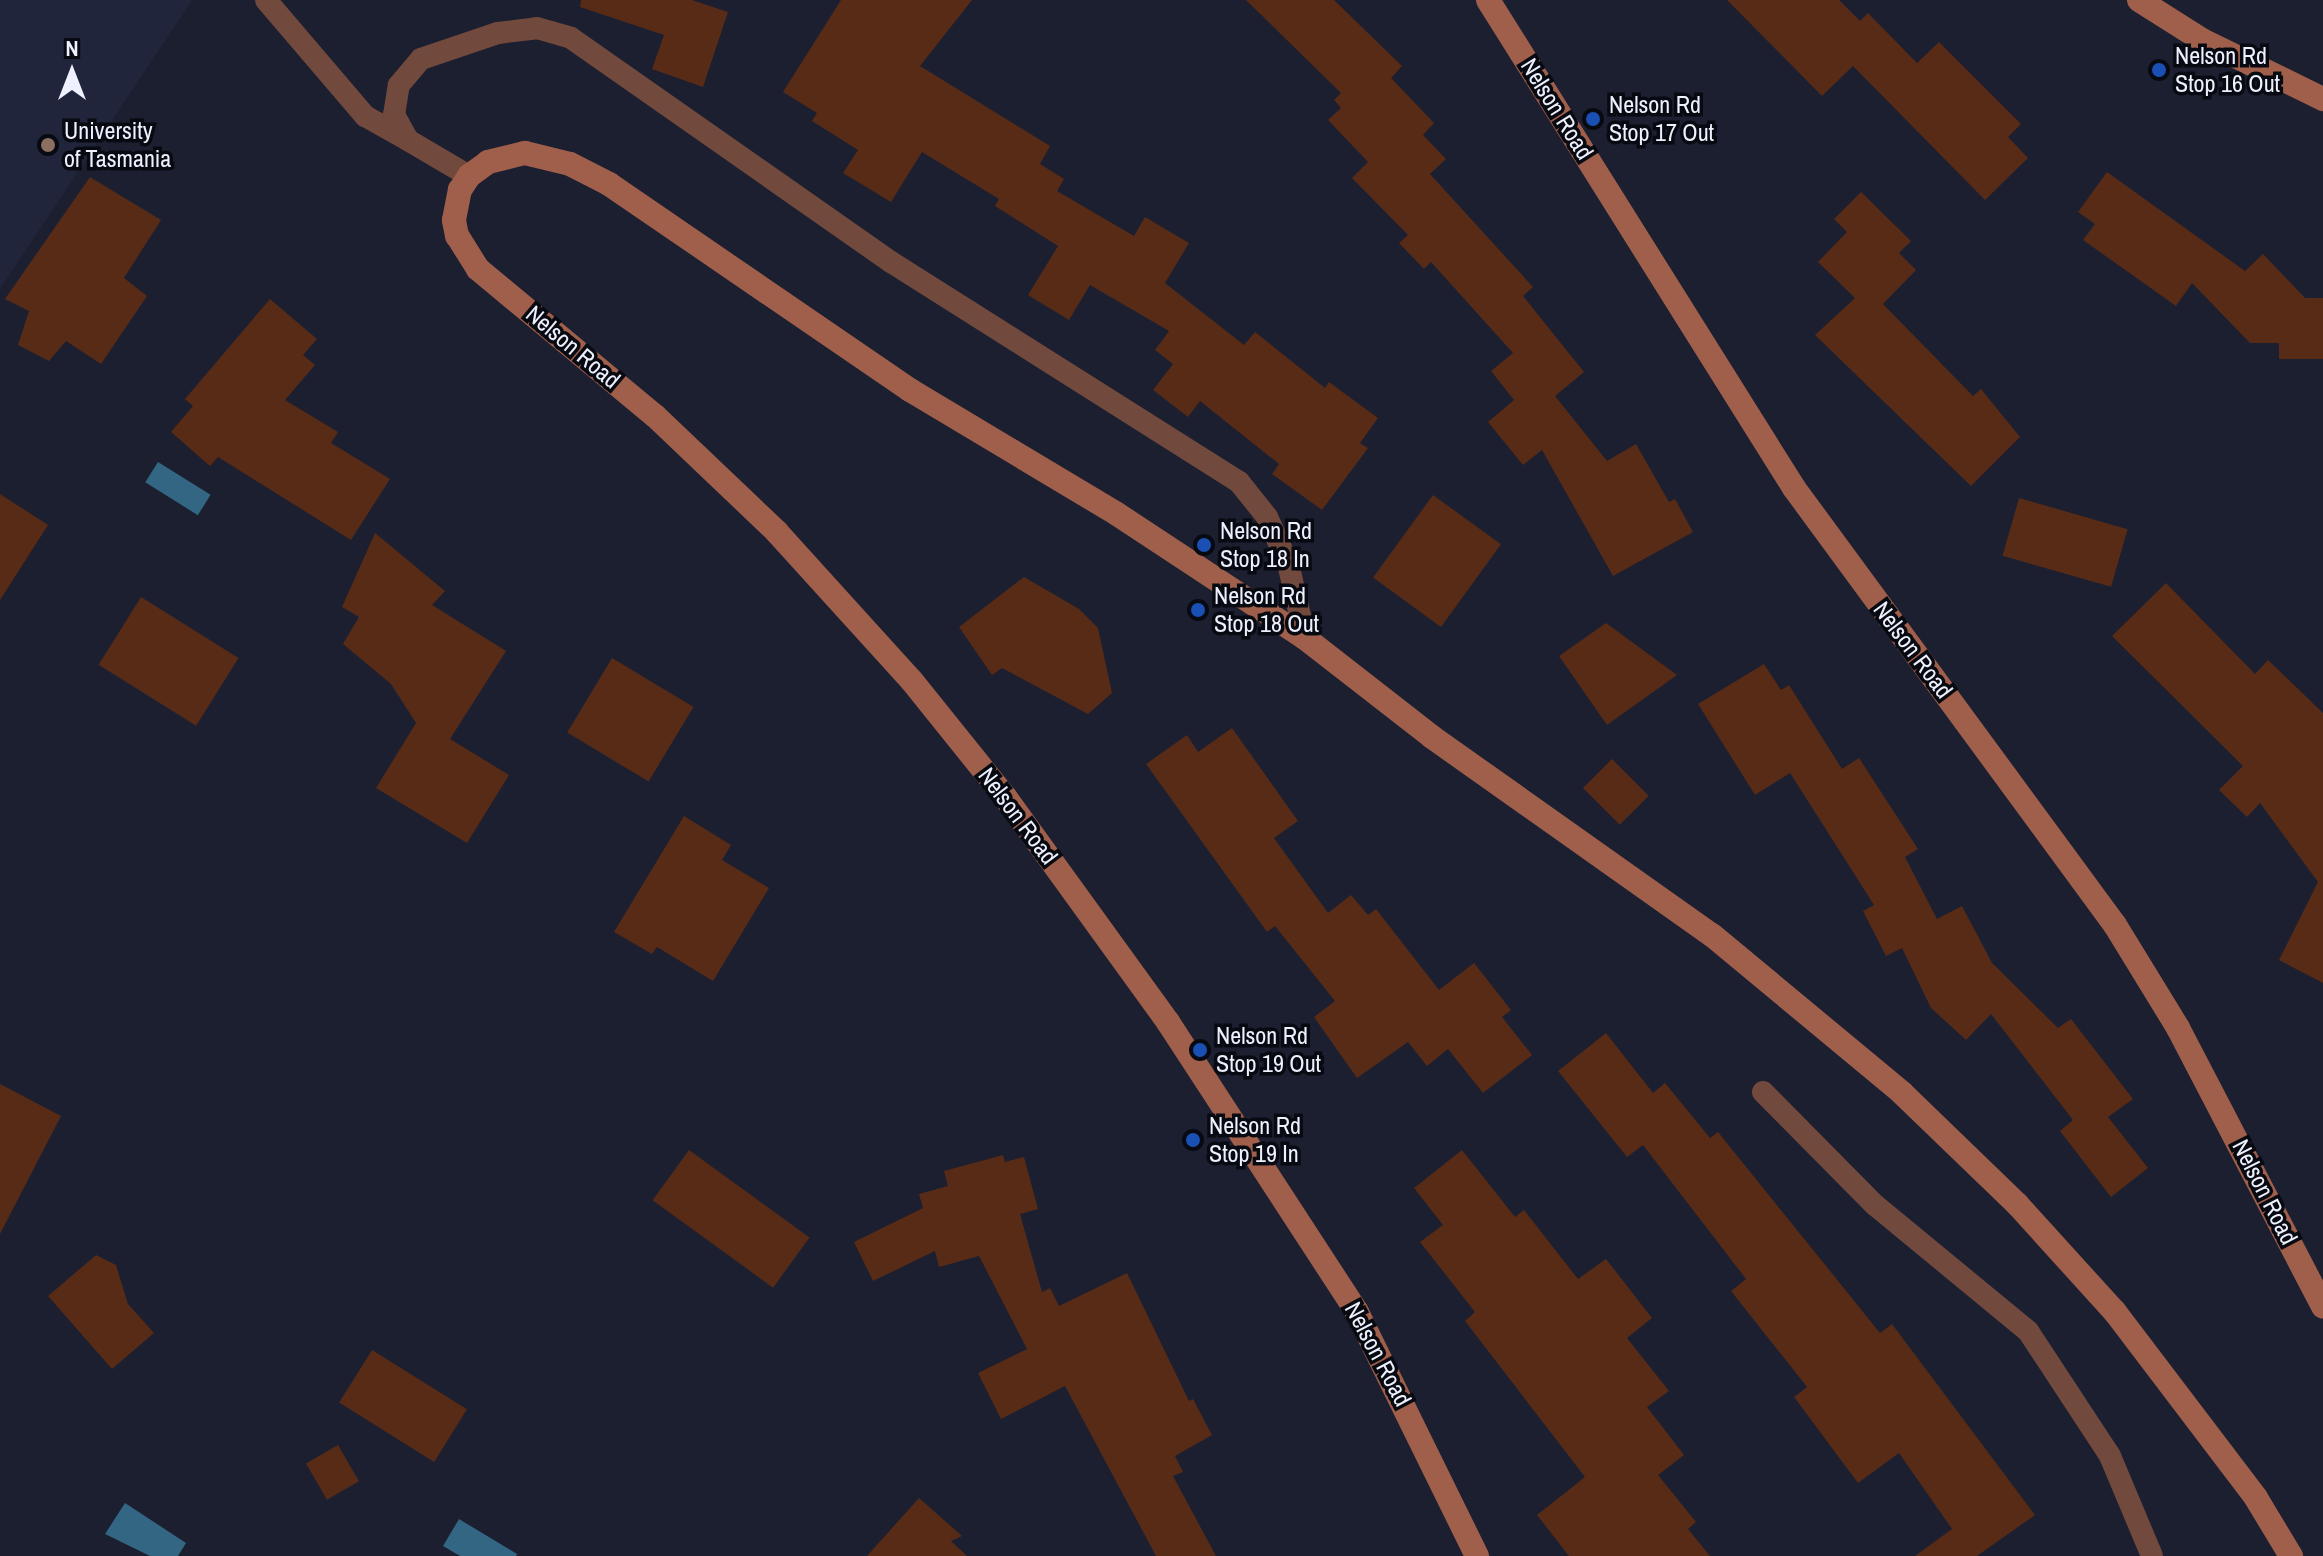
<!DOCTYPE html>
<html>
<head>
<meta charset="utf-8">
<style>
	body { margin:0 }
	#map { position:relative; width:2323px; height:1556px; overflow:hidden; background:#1c1f30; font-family:"Archivo Narrow",sans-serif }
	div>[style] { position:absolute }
	.built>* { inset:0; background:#21253c }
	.water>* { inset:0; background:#326683; transform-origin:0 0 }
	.building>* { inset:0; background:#572b16; transform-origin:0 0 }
	.lane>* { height:22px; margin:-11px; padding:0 11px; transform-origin:11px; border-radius:11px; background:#72493d }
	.secondary>* { height:24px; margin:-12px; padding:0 12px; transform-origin:12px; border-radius:12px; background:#a05f4b }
	.dots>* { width:22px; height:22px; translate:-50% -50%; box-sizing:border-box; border:4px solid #080a11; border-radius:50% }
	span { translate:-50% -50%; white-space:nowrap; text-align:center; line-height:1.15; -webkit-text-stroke:7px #080a11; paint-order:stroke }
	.poi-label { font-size:24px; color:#eef1fd }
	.left { translate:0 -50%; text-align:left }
	.street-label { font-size:24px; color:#eef1fd }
	.north { position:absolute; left:32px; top:32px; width:80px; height:80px; -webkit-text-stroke:6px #080a11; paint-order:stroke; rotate:0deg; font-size:22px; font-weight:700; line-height:32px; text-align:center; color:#eef1fd }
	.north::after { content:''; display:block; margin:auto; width:28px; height:36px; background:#eef1fd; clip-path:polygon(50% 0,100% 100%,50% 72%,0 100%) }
</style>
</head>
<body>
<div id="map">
	<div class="built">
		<div style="clip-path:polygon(0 0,192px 0,0 289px)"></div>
	</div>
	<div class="water">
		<div style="left:158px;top:462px;width:62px;height:24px;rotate:32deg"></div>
		<div style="clip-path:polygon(125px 1503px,186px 1543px,178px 1556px,150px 1556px,105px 1534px)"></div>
		<div style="clip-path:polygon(459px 1519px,517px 1554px,516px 1556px,460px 1556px,443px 1546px)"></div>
	</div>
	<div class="building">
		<div style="clip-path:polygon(581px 0,692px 0,728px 12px,703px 87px,652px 69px,664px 35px,580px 7px)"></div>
		<div style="clip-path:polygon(841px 0,972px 0,920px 66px,1050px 146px,1040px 164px,1064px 179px,1057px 191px,1134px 236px,1145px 217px,1189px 243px,1165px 283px,1244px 345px,1255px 332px,1325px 388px,1329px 382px,1378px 418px,1360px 443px,1368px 448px,1322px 510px,1272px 474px,1279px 464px,1200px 401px,1188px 417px,1153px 390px,1173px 364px,1155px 350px,1169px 331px,1090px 285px,1069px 320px,1028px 295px,1058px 246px,995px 206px,999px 199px,922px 152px,891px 202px,843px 173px,858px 150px,812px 121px,817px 113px,783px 92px)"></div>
		<div style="clip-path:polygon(1246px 0,1334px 0,1402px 66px,1391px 78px,1434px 123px,1423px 135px,1446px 159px,1430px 174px,1533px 287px,1523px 296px,1584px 372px,1555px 396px,1607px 461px,1636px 444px,1669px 502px,1675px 499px,1693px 532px,1613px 576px,1542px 450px,1523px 465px,1488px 422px,1514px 400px,1491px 371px,1513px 353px,1431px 262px,1424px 269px,1399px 243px,1408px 235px,1352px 178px,1368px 162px,1328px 120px,1341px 108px,1334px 100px,1341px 93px)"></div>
		<div style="clip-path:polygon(1727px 0,1839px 0,1860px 21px,1868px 13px,1917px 63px,1939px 42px,2021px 124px,2008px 137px,2028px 158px,1985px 200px,1853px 66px,1822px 96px)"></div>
		<div style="clip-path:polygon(2107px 172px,2245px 271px,2263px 254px,2305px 298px,2323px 298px,2323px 359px,2279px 359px,2279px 343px,2250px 343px,2192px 283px,2176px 306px,2083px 240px,2095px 224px,2078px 212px)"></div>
		<div style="clip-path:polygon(90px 177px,161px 220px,124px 278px,147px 296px,101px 364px,66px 341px,49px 361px,18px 345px,29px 311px,5px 299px)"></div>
		<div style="clip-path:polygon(1861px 192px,1911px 241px,1899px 253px,1916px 270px,1883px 304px,1973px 396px,1981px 389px,2020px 437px,1971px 486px,1815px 335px,1855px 298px,1818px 262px,1847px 232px,1834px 219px)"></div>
		<div style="clip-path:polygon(270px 299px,317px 339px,303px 355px,315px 365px,285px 400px,338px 432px,331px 443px,390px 479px,351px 540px,218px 457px,210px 466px,171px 432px,193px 406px,185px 399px)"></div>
		<div style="clip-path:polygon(0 494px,48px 525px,0 600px)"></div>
		<div style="left:1433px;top:495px;width:84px;height:102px;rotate:36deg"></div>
		<div style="left:2019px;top:498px;width:113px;height:60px;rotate:16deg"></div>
		<div style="clip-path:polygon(375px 533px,445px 591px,432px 605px,506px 651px,450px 739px,509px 775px,467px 843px,376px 788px,416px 723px,391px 684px,343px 644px,359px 617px,342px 607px)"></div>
		<div style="clip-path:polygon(1024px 577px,1079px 609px,1098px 628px,1112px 693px,1088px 714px,1002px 668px,992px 675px,959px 627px)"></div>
		<div style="clip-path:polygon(2166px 583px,2255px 674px,2268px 660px,2323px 713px,2323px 983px,2279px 960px,2318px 882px,2260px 803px,2247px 817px,2219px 790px,2243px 766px,2112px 636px)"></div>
		<div style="left:141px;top:597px;width:115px;height:80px;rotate:32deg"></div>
		<div style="clip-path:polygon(1606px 623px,1677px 675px,1607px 725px,1559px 656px)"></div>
		<div style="left:612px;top:658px;width:95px;height:87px;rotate:31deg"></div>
		<div style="clip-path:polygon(1764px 664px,1781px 690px,1789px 685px,1842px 769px,1859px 758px,1918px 849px,1905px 857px,1937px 919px,1962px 906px,1992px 963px,2058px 1028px,2071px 1019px,2133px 1099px,2108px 1117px,2148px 1168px,2111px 1197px,2060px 1131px,2073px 1120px,1991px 1014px,1966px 1040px,1931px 1008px,1902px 948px,1886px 956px,1863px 911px,1874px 905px,1790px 773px,1755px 795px,1698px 704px)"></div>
		<div style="clip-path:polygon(1232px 728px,1298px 821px,1274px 838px,1328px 913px,1351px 895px,1368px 915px,1376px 909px,1439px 990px,1474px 963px,1511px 1010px,1502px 1017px,1532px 1055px,1483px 1093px,1448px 1049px,1427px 1066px,1408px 1042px,1357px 1078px,1314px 1017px,1335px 1001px,1275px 926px,1267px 932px,1146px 764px,1187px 735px,1198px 752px)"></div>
		<div style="left:1612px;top:759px;width:52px;height:41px;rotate:45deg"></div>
		<div style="clip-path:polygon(684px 816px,731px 845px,722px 860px,769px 888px,713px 981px,657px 947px,652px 954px,614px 932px)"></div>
		<div style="clip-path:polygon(1606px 1033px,1653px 1093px,1665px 1083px,1710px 1138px,1718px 1132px,1880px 1333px,1892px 1324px,2035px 1515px,1977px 1556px,1915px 1556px,1952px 1529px,1899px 1453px,1858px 1483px,1794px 1397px,1807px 1387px,1731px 1291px,1746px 1279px,1643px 1145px,1627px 1157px,1558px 1071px)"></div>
		<div style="clip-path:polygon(0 1084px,61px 1116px,0 1234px)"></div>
		<div style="left:689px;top:1150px;width:149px;height:62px;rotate:36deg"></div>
		<div style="clip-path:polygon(1462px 1150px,1515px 1217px,1524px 1210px,1578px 1279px,1606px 1259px,1652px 1318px,1627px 1338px,1669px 1391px,1647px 1407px,1684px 1455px,1658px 1475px,1696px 1522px,1688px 1529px,1710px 1556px,1569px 1556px,1537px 1515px,1585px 1477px,1465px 1321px,1475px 1312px,1420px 1242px,1443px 1225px,1414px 1188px)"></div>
		<div style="clip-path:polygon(1003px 1155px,1005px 1162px,1024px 1157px,1038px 1209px,1020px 1214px,1042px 1292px,1050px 1288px,1059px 1306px,1127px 1273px,1189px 1401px,1193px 1399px,1212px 1435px,1175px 1456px,1183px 1472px,1173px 1476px,1216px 1556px,1156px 1556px,1065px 1386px,1001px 1419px,978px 1373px,1027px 1349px,979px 1256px,939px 1267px,935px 1251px,873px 1281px,854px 1242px,923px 1208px,919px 1194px,948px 1186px,944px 1171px)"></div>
		<div style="clip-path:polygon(96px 1255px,116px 1265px,128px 1304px,154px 1333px,112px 1369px,48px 1296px)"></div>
		<div style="left:372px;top:1350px;width:112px;height:62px;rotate:32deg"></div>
		<div style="left:338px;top:1445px;width:42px;height:37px;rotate:60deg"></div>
		<div style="clip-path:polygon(919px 1498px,962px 1536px,951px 1541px,967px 1556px,867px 1556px)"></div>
	</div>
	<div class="lane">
		<div style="left:266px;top:0;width:153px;rotate:49.5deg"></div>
		<div style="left:365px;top:116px;width:49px;rotate:29.2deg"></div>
		<div style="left:469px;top:176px;width:71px;rotate:-149.5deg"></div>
		<div style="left:408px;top:140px;width:29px;rotate:-119deg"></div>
		<div style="left:394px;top:115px;width:30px;rotate:-81deg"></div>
		<div style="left:399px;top:85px;width:34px;rotate:-50deg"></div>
		<div style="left:421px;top:59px;width:81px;rotate:-18.7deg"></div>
		<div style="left:498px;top:33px;width:39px;rotate:-7deg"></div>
		<div style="left:537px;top:28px;width:35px;rotate:16deg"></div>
		<div style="left:571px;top:38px;width:391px;rotate:35deg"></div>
		<div style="left:891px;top:262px;width:412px;rotate:32.3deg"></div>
		<div style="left:1239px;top:482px;width:45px;rotate:51.3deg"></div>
		<div style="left:1267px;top:517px;width:51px;rotate:65.5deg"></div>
		<div style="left:1288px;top:563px;width:77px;rotate:77.2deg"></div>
		<div style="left:1763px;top:1092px;width:159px;rotate:45.3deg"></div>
		<div style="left:1875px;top:1205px;width:198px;rotate:39.5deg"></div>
		<div style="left:2028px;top:1331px;width:149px;rotate:56.7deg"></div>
		<div style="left:2110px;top:1456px;width:108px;rotate:67.2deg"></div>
	</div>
	<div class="secondary">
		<div style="left:1488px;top:0;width:576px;rotate:57.91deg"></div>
		<div style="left:1794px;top:488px;width:542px;rotate:53.7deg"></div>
		<div style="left:2115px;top:925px;width:121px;rotate:58.5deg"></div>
		<div style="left:2178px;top:1028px;width:314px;rotate:62.5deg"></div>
		<div style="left:2139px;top:0;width:75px;rotate:32.4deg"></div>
		<div style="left:2202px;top:40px;width:135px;rotate:26deg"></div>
		<div style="left:1477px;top:1556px;width:272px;rotate:-116.2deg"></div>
		<div style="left:1357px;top:1312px;width:346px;rotate:-123.1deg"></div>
		<div style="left:1168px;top:1022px;width:276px;rotate:-125.9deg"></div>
		<div style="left:1006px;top:798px;width:151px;rotate:-128.8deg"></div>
		<div style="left:911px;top:680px;width:200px;rotate:-132.2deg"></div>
		<div style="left:777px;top:532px;width:168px;rotate:-136.4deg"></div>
		<div style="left:655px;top:416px;width:230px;rotate:-140.3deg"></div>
		<div style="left:478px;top:269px;width:39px;rotate:-122deg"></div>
		<div style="left:457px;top:236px;width:16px;rotate:-101deg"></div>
		<div style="left:454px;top:220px;width:31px;rotate:-79deg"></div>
		<div style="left:460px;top:190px;width:17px;rotate:-57deg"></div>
		<div style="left:469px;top:176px;width:24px;rotate:-36deg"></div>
		<div style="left:488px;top:162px;width:38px;rotate:-14deg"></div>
		<div style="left:525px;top:153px;width:46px;rotate:13.7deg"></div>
		<div style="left:570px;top:164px;width:44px;rotate:27.1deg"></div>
		<div style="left:609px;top:184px;width:365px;rotate:34.4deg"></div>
		<div style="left:910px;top:390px;width:241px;rotate:30.9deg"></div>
		<div style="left:1117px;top:514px;width:225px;rotate:33.4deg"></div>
		<div style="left:1305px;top:638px;width:161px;rotate:37.9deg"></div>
		<div style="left:1432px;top:737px;width:343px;rotate:35.3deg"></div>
		<div style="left:1712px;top:935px;width:247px;rotate:39.7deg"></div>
		<div style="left:1902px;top:1093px;width:160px;rotate:44deg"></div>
		<div style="left:2017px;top:1204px;width:146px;rotate:47.8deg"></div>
		<div style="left:2115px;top:1312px;width:233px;rotate:52.8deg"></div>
		<div style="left:2256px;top:1498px;width:68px;rotate:58.9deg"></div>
	</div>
	<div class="dots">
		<div style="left:2159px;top:70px;background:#1a4fb4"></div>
		<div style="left:1593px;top:119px;background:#1a4fb4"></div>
		<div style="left:48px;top:145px;background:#8d6e63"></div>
		<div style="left:1204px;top:545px;background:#1a4fb4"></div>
		<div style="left:1198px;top:610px;background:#1a4fb4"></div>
		<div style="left:1200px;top:1050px;background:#1a4fb4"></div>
		<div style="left:1193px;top:1140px;background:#1a4fb4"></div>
	</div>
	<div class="poi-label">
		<span class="left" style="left:2175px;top:70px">Nelson Rd<br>Stop 16 Out</span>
		<span class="left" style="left:1609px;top:119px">Nelson Rd<br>Stop 17 Out</span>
		<span class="left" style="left:64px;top:145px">University<br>of Tasmania</span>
		<span class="left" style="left:1220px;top:545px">Nelson Rd<br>Stop 18 In</span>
		<span class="left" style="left:1214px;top:610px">Nelson Rd<br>Stop 18 Out</span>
		<span class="left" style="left:1216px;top:1050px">Nelson Rd<br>Stop 19 Out</span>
		<span class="left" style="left:1209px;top:1140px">Nelson Rd<br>Stop 19 In</span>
	</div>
	<div class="street-label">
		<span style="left:1557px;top:109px;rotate:58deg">Nelson Road</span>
		<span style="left:573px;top:347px;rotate:40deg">Nelson Road</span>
		<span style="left:1913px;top:650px;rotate:53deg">Nelson Road</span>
		<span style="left:1018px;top:816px;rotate:53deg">Nelson Road</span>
		<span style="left:2265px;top:1192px;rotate:63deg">Nelson Road</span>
		<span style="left:1378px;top:1354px;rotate:62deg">Nelson Road</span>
	</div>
	<div class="north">N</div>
</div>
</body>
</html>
